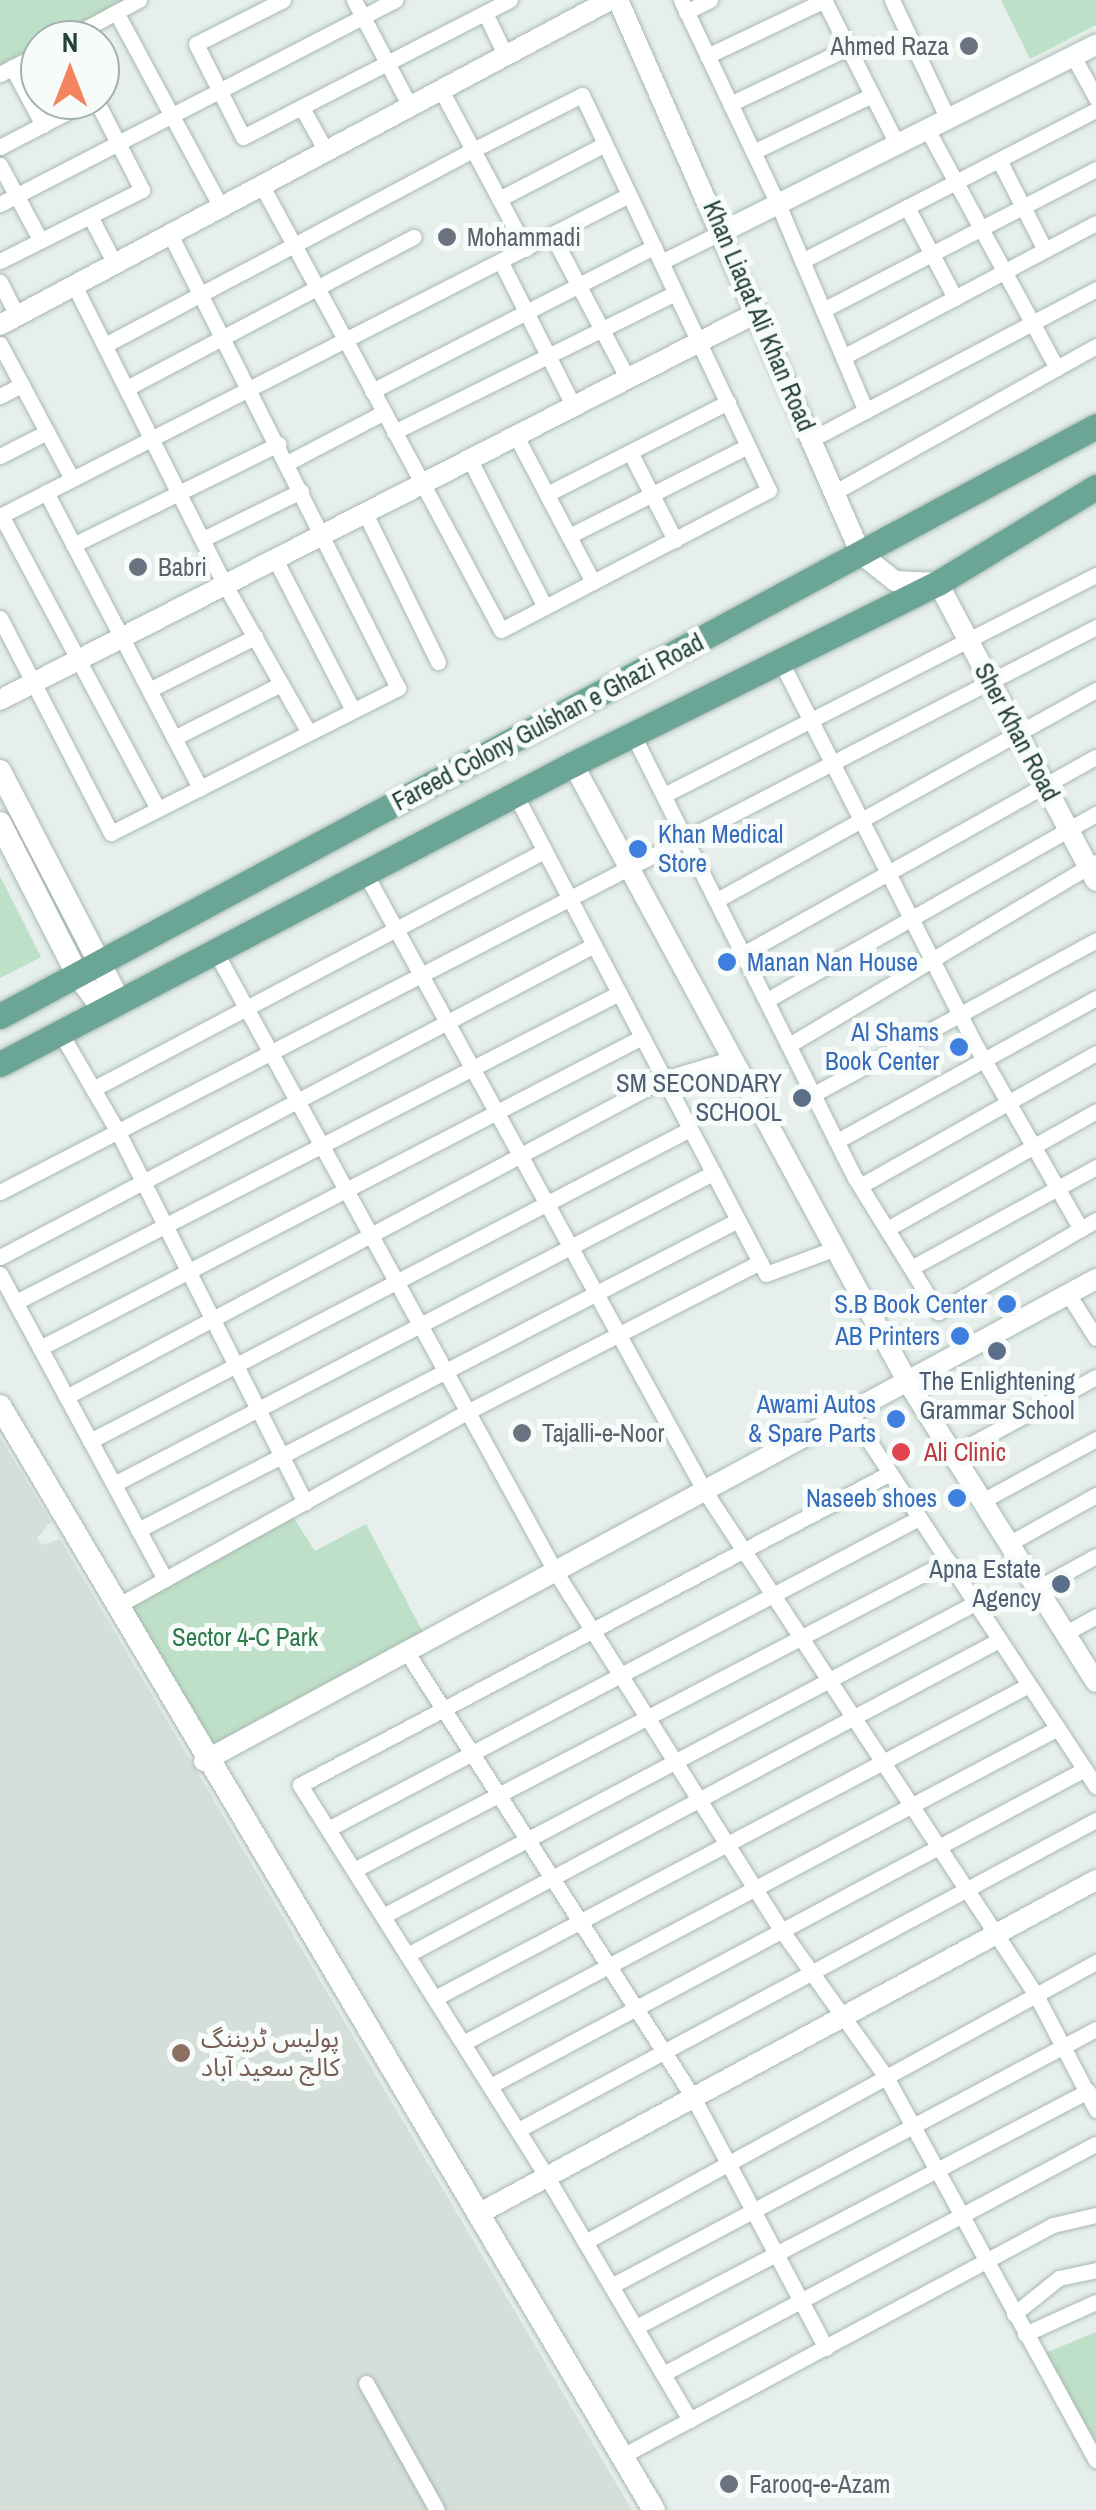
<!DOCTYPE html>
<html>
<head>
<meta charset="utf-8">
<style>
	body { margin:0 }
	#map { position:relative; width:1096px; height:2510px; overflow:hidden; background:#e6efeb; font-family:"Archivo Narrow","Noto Sans Arabic",sans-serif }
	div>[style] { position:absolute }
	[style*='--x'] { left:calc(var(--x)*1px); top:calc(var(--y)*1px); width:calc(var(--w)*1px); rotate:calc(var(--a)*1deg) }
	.built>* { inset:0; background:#d4dfda }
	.green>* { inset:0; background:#bfe0c8 }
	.roads { filter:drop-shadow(0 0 2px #a8b8b2) drop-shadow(0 0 2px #a8b8b2) }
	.minor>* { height:15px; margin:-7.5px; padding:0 7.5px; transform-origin:7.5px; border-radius:7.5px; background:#fff }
	.tertiary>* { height:20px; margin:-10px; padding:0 10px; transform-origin:10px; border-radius:10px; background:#fff }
	.secondary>* { height:22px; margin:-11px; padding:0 11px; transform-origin:11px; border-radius:11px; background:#fff }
	.primary>* { height:25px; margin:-12.5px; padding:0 12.5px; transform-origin:12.5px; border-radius:12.5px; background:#6aa596 }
	.dots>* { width:28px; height:28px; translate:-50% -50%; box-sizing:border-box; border:5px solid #f7fbf9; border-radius:50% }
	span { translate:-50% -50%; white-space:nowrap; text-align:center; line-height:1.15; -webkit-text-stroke:10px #f7fbf9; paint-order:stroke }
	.worship-label { font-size:25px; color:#5b616d }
	.right { translate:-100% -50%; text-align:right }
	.left { translate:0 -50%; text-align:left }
	.street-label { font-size:25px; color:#24423a }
	.shop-label { font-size:25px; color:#366cbe }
	.service-label { font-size:25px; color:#4e5e75 }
	.health-label { font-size:25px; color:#be3a42 }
	.park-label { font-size:25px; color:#2d7a4b }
	.education-label { font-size:25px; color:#785e54 }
	.north { position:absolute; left:20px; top:20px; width:100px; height:100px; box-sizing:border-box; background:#f7fbf9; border:2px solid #a3b1ad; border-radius:50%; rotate:0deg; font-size:28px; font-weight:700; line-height:40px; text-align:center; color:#24423a }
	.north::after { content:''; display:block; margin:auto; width:35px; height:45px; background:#f4845f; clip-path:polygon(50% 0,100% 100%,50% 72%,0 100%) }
</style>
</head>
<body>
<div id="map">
	<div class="built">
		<div style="clip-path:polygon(0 1437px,51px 1522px,37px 1538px,42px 1545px,60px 1539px,632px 2510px,0 2510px)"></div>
	</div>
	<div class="green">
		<div style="clip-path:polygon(0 0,133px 0,57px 40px,40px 40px,40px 49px,0 70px)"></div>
		<div style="clip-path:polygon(1001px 0,1096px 0,1096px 25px,1030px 59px)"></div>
		<div style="clip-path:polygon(0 876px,41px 957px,0 978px)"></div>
		<div style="clip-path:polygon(289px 1511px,315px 1551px,366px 1524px,427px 1640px,204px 1761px,115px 1607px)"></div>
		<div style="clip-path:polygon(1096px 2332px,1096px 2460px,1038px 2356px)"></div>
	</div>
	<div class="roads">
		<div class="minor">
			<div style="--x:283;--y:0;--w:97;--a:153.2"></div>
			<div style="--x:196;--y:44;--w:104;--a:63.2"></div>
			<div style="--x:243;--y:137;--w:300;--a:-27.2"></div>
			<div style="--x:354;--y:0;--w:120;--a:62.2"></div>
			<div style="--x:681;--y:0;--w:226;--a:64.6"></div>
			<div style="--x:778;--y:204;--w:225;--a:67"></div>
			<div style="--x:824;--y:0;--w:161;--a:63.1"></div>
			<div style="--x:892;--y:0;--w:132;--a:64.8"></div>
			<div style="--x:116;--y:12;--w:221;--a:61.7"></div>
			<div style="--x:686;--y:12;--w:27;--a:-27"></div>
			<div style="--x:485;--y:13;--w:48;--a:64"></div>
			<div style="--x:64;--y:40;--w:85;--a:-28.1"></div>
			<div style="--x:707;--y:56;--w:131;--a:-25.4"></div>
			<div style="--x:1073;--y:56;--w:48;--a:61.3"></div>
			<div style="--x:12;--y:67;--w:66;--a:61.9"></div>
			<div style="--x:0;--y:74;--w:45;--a:-27.7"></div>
			<div style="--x:441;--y:90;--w:180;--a:61.9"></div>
			<div style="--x:730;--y:104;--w:131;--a:-25.4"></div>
			<div style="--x:302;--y:108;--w:49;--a:60.8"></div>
			<div style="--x:927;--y:129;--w:272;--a:61.5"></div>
			<div style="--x:0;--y:147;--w:102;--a:-27.6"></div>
			<div style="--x:753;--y:152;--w:132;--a:-25.6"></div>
			<div style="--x:999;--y:160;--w:101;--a:62.9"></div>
			<div style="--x:0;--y:165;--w:86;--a:61.7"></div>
			<div style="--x:499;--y:199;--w:119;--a:-27.4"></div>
			<div style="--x:0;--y:204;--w:445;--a:-27.3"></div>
			<div style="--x:907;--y:207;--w:103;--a:62.2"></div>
			<div style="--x:90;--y:216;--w:54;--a:62.5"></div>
			<div style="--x:552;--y:235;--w:163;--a:62.2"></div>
			<div style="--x:0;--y:261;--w:159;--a:-26.6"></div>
			<div style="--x:142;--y:190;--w:101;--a:-117.1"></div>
			<div style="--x:802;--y:261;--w:331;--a:-27.2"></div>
			<div style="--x:501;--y:262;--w:162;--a:63.3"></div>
			<div style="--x:661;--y:262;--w:70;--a:-26.2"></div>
			<div style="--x:0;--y:282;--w:38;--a:63"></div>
			<div style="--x:74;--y:285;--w:336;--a:63.3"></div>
			<div style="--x:225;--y:585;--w:170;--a:60.4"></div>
			<div style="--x:823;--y:310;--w:307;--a:-27.3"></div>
			<div style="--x:0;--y:344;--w:153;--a:61.9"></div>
			<div style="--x:105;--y:345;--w:214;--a:-27.9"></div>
			<div style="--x:294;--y:245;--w:203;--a:-28"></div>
			<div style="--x:473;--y:150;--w:122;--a:-26.8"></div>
			<div style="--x:582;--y:95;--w:437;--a:64.7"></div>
			<div style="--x:769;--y:490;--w:302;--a:152.4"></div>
			<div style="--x:501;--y:630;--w:326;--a:-118.2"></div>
			<div style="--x:347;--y:343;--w:111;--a:-118.4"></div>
			<div style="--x:294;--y:245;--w:67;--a:-118.5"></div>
			<div style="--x:843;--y:357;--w:286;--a:-27.9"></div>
			<div style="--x:127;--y:388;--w:324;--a:-27.8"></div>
			<div style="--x:372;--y:391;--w:317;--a:-27.1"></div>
			<div style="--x:0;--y:396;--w:25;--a:-27"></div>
			<div style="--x:394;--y:432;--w:313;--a:-26.3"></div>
			<div style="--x:516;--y:436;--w:165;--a:62.2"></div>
			<div style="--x:812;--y:439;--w:321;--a:-27.8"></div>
			<div style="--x:630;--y:452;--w:99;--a:62.9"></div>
			<div style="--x:0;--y:456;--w:53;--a:-27.1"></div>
			<div style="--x:470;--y:460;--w:165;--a:63"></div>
			<div style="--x:287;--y:463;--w:110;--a:-27.7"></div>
			<div style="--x:46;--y:492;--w:334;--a:62.5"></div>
			<div style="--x:835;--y:492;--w:299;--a:-29.2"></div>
			<div style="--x:547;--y:494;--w:203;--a:-26.9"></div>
			<div style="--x:365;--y:513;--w:166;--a:63.9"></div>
			<div style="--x:1;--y:515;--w:333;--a:61.9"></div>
			<div style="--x:0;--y:516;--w:706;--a:-27.04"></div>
			<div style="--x:569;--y:536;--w:200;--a:-26.7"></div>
			<div style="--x:203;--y:539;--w:109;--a:-26.1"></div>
			<div style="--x:73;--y:545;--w:229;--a:-26.2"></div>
			<div style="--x:275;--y:559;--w:170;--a:62.7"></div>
			<div style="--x:0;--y:618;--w:242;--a:62.7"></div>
			<div style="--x:111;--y:833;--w:322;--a:-26.8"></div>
			<div style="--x:398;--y:688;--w:508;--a:-116.67"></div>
			<div style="--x:781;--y:662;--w:431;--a:63.1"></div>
			<div style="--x:976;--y:1046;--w:211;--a:60.2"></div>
			<div style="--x:149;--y:690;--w:119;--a:-26.6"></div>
			<div style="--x:633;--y:735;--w:496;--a:63.4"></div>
			<div style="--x:855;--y:1178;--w:158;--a:58.2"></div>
			<div style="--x:938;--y:1312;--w:183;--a:-30.2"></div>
			<div style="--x:174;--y:738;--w:120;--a:-26.8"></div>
			<div style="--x:515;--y:794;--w:528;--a:62.37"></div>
			<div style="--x:664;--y:795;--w:485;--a:-27"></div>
			<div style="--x:365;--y:873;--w:704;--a:61.21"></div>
			<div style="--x:704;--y:1490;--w:604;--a:56.68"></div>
			<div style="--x:1036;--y:1995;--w:130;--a:62.4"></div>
			<div style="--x:717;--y:900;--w:433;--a:-29"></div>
			<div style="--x:215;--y:951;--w:707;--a:61.26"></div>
			<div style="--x:555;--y:1571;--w:426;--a:57.8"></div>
			<div style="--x:782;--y:1931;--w:179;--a:54.5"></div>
			<div style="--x:886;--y:2077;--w:437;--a:61.3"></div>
			<div style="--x:743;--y:954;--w:404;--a:-29.2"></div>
			<div style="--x:767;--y:1000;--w:378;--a:-29.5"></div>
			<div style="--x:60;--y:1032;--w:116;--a:59.9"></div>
			<div style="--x:118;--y:1132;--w:415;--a:63.2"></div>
			<div style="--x:789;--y:1045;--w:357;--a:-30.8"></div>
			<div style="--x:93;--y:1089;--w:510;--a:-27.82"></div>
			<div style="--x:814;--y:1094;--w:321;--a:-28.6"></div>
			<div style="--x:837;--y:1141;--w:296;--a:-28.9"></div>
			<div style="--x:860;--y:1186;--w:271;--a:-29.4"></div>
			<div style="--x:0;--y:1192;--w:1233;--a:-27.27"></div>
			<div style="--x:887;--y:1229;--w:240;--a:-29.4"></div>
			<div style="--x:0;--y:1257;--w:671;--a:-27.71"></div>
			<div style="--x:911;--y:1268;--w:211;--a:-28.6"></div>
			<div style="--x:0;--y:1274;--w:347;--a:61.6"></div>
			<div style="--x:1068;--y:1294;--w:52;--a:57.5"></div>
			<div style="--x:16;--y:1302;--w:678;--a:-27.13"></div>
			<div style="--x:40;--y:1348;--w:678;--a:-27.32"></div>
			<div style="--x:66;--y:1397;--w:677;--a:-28"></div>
			<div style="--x:664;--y:1079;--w:72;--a:-16.9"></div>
			<div style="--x:850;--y:1412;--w:448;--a:56.7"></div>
			<div style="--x:90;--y:1441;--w:676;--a:-27.47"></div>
			<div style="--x:953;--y:1454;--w:162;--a:-28.3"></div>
			<div style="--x:114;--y:1484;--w:675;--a:-27.44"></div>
			<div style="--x:982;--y:1501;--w:130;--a:-28.5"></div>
			<div style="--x:138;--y:1530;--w:675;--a:-27.32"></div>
			<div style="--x:1008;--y:1544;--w:101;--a:-29.1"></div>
			<div style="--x:1036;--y:1589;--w:68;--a:-28.8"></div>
			<div style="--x:115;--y:1607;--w:402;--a:-29"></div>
			<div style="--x:467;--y:1412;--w:329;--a:-27.1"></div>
			<div style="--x:760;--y:1262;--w:13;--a:63"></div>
			<div style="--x:766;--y:1274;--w:75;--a:-20.4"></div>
			<div style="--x:1064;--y:1634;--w:37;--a:-29"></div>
			<div style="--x:406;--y:1651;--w:530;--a:57.24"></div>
			<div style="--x:693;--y:2097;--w:284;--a:62.1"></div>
			<div style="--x:328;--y:1829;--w:668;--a:-27.75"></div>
			<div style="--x:354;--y:1870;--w:670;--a:-27.48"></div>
			<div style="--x:383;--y:1916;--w:670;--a:-27.87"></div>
			<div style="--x:407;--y:1955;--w:671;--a:-28.02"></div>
			<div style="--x:435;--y:1998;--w:671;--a:-27.79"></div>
			<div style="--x:463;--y:2043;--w:673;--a:-27.9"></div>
			<div style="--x:490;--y:2086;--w:674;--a:-28.05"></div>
			<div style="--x:518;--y:2130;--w:656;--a:-28.21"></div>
			<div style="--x:585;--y:2242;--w:583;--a:-28.72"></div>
			<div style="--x:611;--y:2286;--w:549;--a:-27.92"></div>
			<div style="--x:1014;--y:2314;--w:58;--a:-38.7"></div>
			<div style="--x:1059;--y:2278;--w:38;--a:-12"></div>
			<div style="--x:636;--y:2327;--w:510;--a:-27.57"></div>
			<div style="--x:1025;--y:2334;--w:78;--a:-24.3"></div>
			<div style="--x:663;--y:2374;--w:490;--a:-28"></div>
			<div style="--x:366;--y:2383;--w:145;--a:60.8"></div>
			<div style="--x:690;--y:2420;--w:286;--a:-120.5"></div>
			<div style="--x:545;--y:2174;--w:460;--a:-122.2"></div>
			<div style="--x:300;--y:1785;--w:667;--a:-27.87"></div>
			<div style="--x:622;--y:2456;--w:489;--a:-28.2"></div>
			<div style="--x:1053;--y:2225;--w:44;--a:-13.1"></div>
		</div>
		<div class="tertiary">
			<div style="--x:618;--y:0;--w:605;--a:66.32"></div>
			<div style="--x:861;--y:554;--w:43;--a:38.5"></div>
			<div style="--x:895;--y:581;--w:43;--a:2.7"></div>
			<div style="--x:938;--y:583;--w:337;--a:62.1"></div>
			<div style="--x:724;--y:231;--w:416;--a:-26.6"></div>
			<div style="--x:0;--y:325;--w:691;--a:-28.05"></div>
			<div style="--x:0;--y:700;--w:852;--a:-27.11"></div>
			<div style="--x:573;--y:764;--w:702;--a:61.57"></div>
			<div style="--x:907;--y:1381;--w:355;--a:57.9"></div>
			<div style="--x:204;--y:1761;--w:1014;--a:-28.38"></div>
			<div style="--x:480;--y:2213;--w:700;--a:-28.39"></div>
		</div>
		<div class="secondary">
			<div style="--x:0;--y:771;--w:259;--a:62.6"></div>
			<div style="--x:0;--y:823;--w:169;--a:63"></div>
			<div style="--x:77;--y:974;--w:44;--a:53.4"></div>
			<div style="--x:0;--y:1406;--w:1283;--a:59.36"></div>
		</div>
		<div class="primary">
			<div style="--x:0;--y:1016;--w:1245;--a:-28.29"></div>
			<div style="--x:0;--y:1064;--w:647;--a:-27.63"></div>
			<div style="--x:573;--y:764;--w:407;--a:-26.4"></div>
			<div style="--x:938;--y:583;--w:185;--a:-31.3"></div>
		</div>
	</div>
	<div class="dots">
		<div style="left:969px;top:46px;background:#6b7280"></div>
		<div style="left:447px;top:237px;background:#6b7280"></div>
		<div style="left:138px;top:567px;background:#6b7280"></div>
		<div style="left:638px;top:849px;background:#3f7fe0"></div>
		<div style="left:727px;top:962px;background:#3f7fe0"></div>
		<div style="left:959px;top:1047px;background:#3f7fe0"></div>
		<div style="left:802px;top:1098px;background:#5c6f8a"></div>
		<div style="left:1007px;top:1304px;background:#3f7fe0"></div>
		<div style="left:960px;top:1336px;background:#3f7fe0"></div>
		<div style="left:997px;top:1351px;background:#5c6f8a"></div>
		<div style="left:896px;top:1419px;background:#3f7fe0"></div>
		<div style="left:522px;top:1433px;background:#6b7280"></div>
		<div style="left:901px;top:1452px;background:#e0444e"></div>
		<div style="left:957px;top:1498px;background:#3f7fe0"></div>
		<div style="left:1061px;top:1584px;background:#5c6f8a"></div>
		<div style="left:181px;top:2053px;background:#8d6e63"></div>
		<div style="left:729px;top:2484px;background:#6b7280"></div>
	</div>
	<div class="worship-label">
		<span class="right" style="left:949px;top:46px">Ahmed Raza</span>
		<span class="left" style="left:467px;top:237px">Mohammadi</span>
		<span class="left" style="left:158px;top:567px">Babri</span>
		<span class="left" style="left:542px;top:1433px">Tajalli-e-Noor</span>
		<span class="left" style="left:749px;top:2484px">Farooq-e-Azam</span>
	</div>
	<div class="street-label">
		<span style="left:759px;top:316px;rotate:67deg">Khan Liaqat Ali Khan Road</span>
		<span style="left:548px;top:722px;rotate:-28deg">Fareed Colony Gulshan e Ghazi Road</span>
		<span style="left:1017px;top:732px;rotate:62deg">Sher Khan Road</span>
	</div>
	<div class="shop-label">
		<span class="left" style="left:658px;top:849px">Khan Medical<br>Store</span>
		<span class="left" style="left:747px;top:962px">Manan Nan House</span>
		<span class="right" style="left:939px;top:1047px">Al Shams<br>Book Center</span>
		<span class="right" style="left:987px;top:1304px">S.B Book Center</span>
		<span class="right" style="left:940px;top:1336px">AB Printers</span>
		<span class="right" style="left:876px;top:1419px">Awami Autos<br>&amp; Spare Parts</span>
		<span class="right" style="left:937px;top:1498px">Naseeb shoes</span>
	</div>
	<div class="service-label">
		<span class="right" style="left:782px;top:1098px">SM SECONDARY<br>SCHOOL</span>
		<span style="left:997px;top:1396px">The Enlightening<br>Grammar School</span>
		<span class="right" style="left:1041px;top:1584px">Apna Estate<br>Agency</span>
	</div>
	<div class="health-label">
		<span class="left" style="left:924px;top:1452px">Ali Clinic</span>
	</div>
	<div class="park-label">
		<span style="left:245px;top:1637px">Sector 4-C Park</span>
	</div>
	<div class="education-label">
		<span class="left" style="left:201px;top:2053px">پولیس ٹریننگ<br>کالج سعید آباد</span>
	</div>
	<div class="north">N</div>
</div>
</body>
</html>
